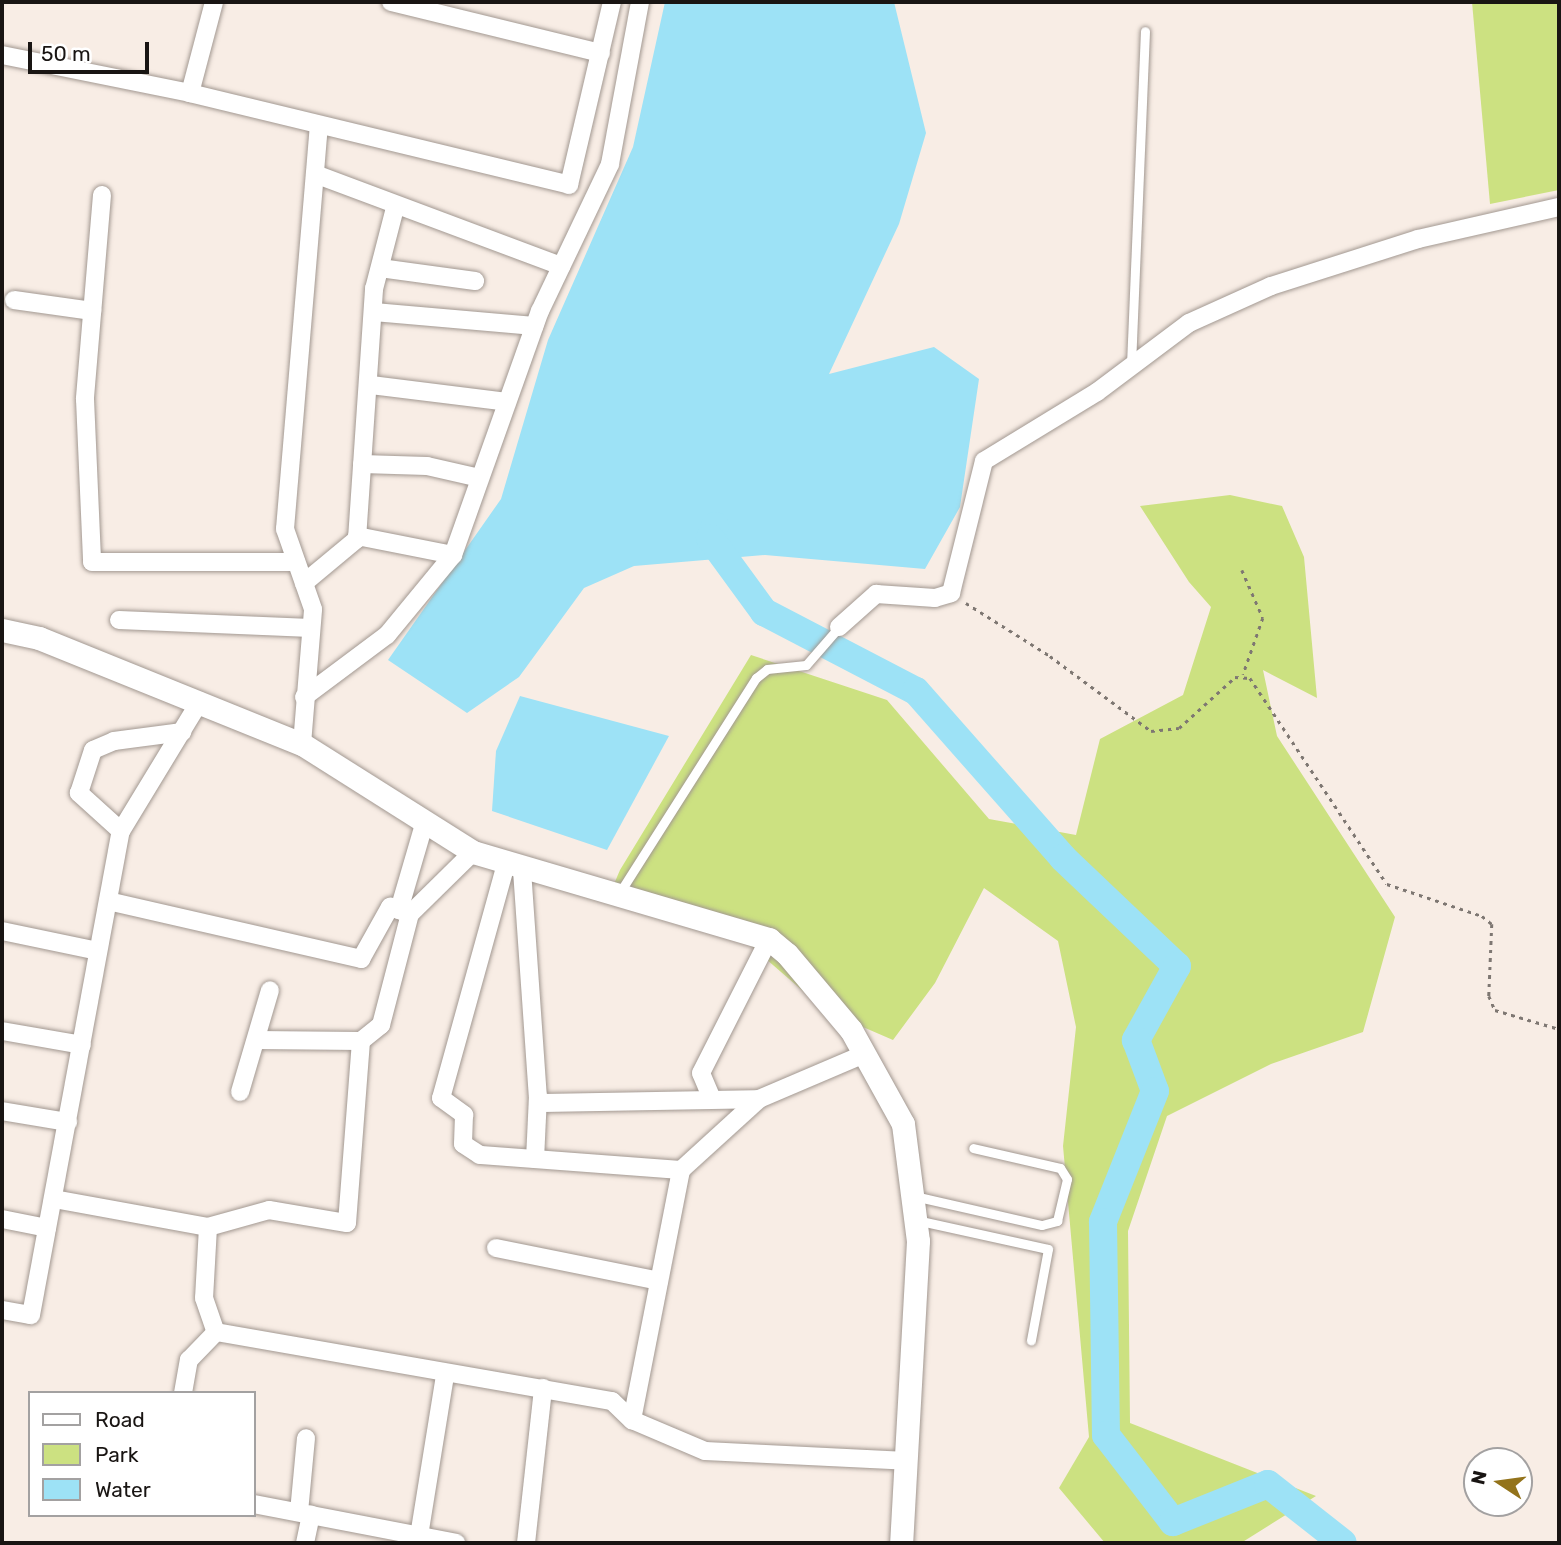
<!DOCTYPE html>
<html>
<head>
<meta charset="utf-8">
<style>
	body { margin:0 }
	#map { position:relative; width:1561px; height:1545px; overflow:hidden; background:#f8ede5; font-family:Rubik,sans-serif }
	div>[style] { position:absolute }
	[style*='--x'] { left:calc(var(--x)*1px); top:calc(var(--y)*1px); width:calc(var(--w)*1px); rotate:calc(var(--a)*1deg) }
	.green>* { inset:0; background:#cce181 }
	.water>* { inset:0; background:#9de2f6 }
	.river>* { height:28px; margin:-14px; padding:0 14px; transform-origin:14px; border-radius:14px; background:#9de2f6 }
	.path>* { height:2.5px; margin-top:-1.25px; transform-origin:0; background:repeating-linear-gradient(90deg,#7e7772 0 3.5px,transparent 0 8.5px) }
	.roads { filter:drop-shadow(0 0 2px #a29891) drop-shadow(0 0 2px #a29891) }
	.service>* { height:9px; margin:-4.5px; padding:0 4.5px; transform-origin:4.5px; border-radius:4.5px; background:#fff }
	.minor>* { height:18px; margin:-9px; padding:0 9px; transform-origin:9px; border-radius:9px; background:#fff }
	.tertiary>* { height:23px; margin:-11.5px; padding:0 11.5px; transform-origin:11.5px; border-radius:11.5px; background:#fff }
	span { translate:-50% -50%; white-space:nowrap; text-align:center; line-height:1.15; -webkit-text-stroke:7px #fff; paint-order:stroke }
	.frame { position:absolute; inset:0; border:4px solid #191513; pointer-events:none }
	.legend { position:absolute; left:28px; top:1391px; width:228px; height:126px; box-sizing:border-box; background:#fff; border:2px solid #a3a1a1; margin:0; padding:9px 12px; list-style:none; font-size:21px; color:#191513 }
	.legend li { display:flex; align-items:center; gap:14px; height:35px }
	.legend b { width:35px; border:2px solid #a3a1a1 }
	.north { position:absolute; left:1463px; top:1447px; width:70px; height:70px; box-sizing:border-box; background:#fff; border:2px solid #a3a1a1; border-radius:50%; rotate:283deg; font-size:19px; font-weight:700; line-height:28px; text-align:center; color:#191513 }
	.north::after { content:''; display:block; margin:auto; width:24px; height:32px; background:#93731b; clip-path:polygon(50% 0,100% 100%,50% 72%,0 100%) }
	.scale { position:absolute; left:28px; top:42px; width:121px; height:32px; box-sizing:border-box; border:4px solid #191513; border-top:0; padding-left:9px; font-size:21px; line-height:24px; white-space:nowrap; color:#191513; -webkit-text-stroke:5px #fff; paint-order:stroke }
</style>
</head>
<body>
<div id="map">
	<div class="green">
		<div style="clip-path:polygon(1472px 2px,1559px 2px,1559px 190px,1490px 204px)"></div>
		<div style="clip-path:polygon(1230px 495px,1282px 506px,1304px 557px,1317px 698px,1263px 670px,1277px 736px,1395px 917px,1363px 1032px,1271px 1064px,1167px 1116px,1128px 1231px,1130px 1423px,1316px 1496px,1241px 1543px,1105px 1543px,1059px 1488px,1089px 1437px,1063px 1146px,1076px 1027px,1058px 941px,984px 888px,935px 983px,893px 1040px,826px 1011px,750px 945px,608px 898px,620px 870px,751px 655px,887px 700px,989px 819px,1076px 835px,1100px 739px,1183px 695px,1211px 607px,1189px 582px,1140px 506px)"></div>
	</div>
	<div class="water">
		<div style="clip-path:polygon(665px 2px,894px 2px,926px 133px,899px 224px,829px 374px,934px 347px,979px 379px,960px 507px,925px 569px,765px 555px,634px 566px,584px 588px,519px 677px,467px 713px,388px 660px,501px 499px,548px 340px,633px 147px)"></div>
		<div style="clip-path:polygon(520px 696px,669px 736px,607px 850px,492px 811px,496px 751px)"></div>
	</div>
	<div class="river">
		<div style="--x:715;--y:526;--w:13;--a:113"></div>
		<div style="--x:710;--y:538;--w:92;--a:53.9"></div>
		<div style="--x:764;--y:612;--w:171;--a:27.5"></div>
		<div style="--x:916;--y:691;--w:222;--a:48.6"></div>
		<div style="--x:1063;--y:858;--w:157;--a:43.5"></div>
		<div style="--x:1177;--y:966;--w:85;--a:119"></div>
		<div style="--x:1136;--y:1040;--w:54;--a:69.6"></div>
		<div style="--x:1155;--y:1091;--w:141;--a:111.7"></div>
		<div style="--x:1103;--y:1222;--w:213;--a:89.2"></div>
		<div style="--x:1106;--y:1435;--w:110;--a:52.4"></div>
		<div style="--x:1173;--y:1522;--w:102;--a:-21.8"></div>
		<div style="--x:1268;--y:1484;--w:95;--a:38.2"></div>
	</div>
	<div class="path">
		<div style="--x:1242;--y:570;--w:52;--a:66.4"></div>
		<div style="--x:1263;--y:618;--w:60;--a:109.3"></div>
		<div style="--x:966;--y:603;--w:99;--a:32.2"></div>
		<div style="--x:1050;--y:656;--w:126;--a:36.6"></div>
		<div style="--x:1151;--y:731;--w:28;--a:-6"></div>
		<div style="--x:1179;--y:728;--w:76;--a:-42.3"></div>
		<div style="--x:1235;--y:677;--w:15;--a:4"></div>
		<div style="--x:1250;--y:678;--w:247;--a:56.4"></div>
		<div style="--x:1387;--y:884;--w:100;--a:18.6"></div>
		<div style="--x:1482;--y:916;--w:13;--a:39"></div>
		<div style="--x:1492;--y:924;--w:72;--a:92.4"></div>
		<div style="--x:1489;--y:996;--w:15;--a:67"></div>
		<div style="--x:1495;--y:1010;--w:67;--a:16.5"></div>
	</div>
	<div class="roads">
		<div class="service">
			<div style="--x:1131;--y:365;--w:334;--a:-87.6"></div>
			<div style="--x:620;--y:892;--w:254;--a:-57.6"></div>
			<div style="--x:756;--y:678;--w:14;--a:-39"></div>
			<div style="--x:767;--y:669;--w:39;--a:-6"></div>
			<div style="--x:806;--y:665;--w:50;--a:-49"></div>
			<div style="--x:914;--y:1196;--w:131;--a:12.8"></div>
			<div style="--x:1042;--y:1225;--w:16;--a:-15"></div>
			<div style="--x:1057;--y:1221;--w:43;--a:-76.6"></div>
			<div style="--x:1067;--y:1179;--w:13;--a:-122"></div>
			<div style="--x:1060;--y:1168;--w:89;--a:-167.1"></div>
			<div style="--x:916;--y:1220;--w:135;--a:12.4"></div>
			<div style="--x:1048;--y:1249;--w:93;--a:100.6"></div>
		</div>
		<div class="minor">
			<div style="--x:391;--y:2;--w:216;--a:13.7"></div>
			<div style="--x:2;--y:55;--w:192;--a:11.4"></div>
			<div style="--x:190;--y:93;--w:390;--a:13.6"></div>
			<div style="--x:569;--y:185;--w:188;--a:-76.8"></div>
			<div style="--x:190;--y:93;--w:94;--a:-75.2"></div>
			<div style="--x:315;--y:174;--w:263;--a:20.5"></div>
			<div style="--x:102;--y:195;--w:205;--a:94.8"></div>
			<div style="--x:85;--y:399;--w:163;--a:87.5"></div>
			<div style="--x:92;--y:562;--w:204;--a:0"></div>
			<div style="--x:380;--y:268;--w:96;--a:7.8"></div>
			<div style="--x:14;--y:300;--w:79;--a:8"></div>
			<div style="--x:374;--y:312;--w:161;--a:5"></div>
			<div style="--x:371;--y:385;--w:137;--a:7.1"></div>
			<div style="--x:362;--y:464;--w:65;--a:1.8"></div>
			<div style="--x:427;--y:466;--w:54;--a:12.8"></div>
			<div style="--x:357;--y:536;--w:98;--a:11.2"></div>
			<div style="--x:304;--y:583;--w:69;--a:-39.7"></div>
			<div style="--x:357;--y:539;--w:251;--a:-86.1"></div>
			<div style="--x:374;--y:289;--w:84;--a:-75.5"></div>
			<div style="--x:119;--y:620;--w:192;--a:2.4"></div>
			<div style="--x:839;--y:627;--w:50;--a:-41.7"></div>
			<div style="--x:876;--y:594;--w:59;--a:3.9"></div>
			<div style="--x:935;--y:598;--w:17;--a:-17"></div>
			<div style="--x:951;--y:593;--w:136;--a:-76"></div>
			<div style="--x:984;--y:461;--w:132;--a:-31.4"></div>
			<div style="--x:1097;--y:392;--w:115;--a:-36.9"></div>
			<div style="--x:1189;--y:323;--w:90;--a:-24.3"></div>
			<div style="--x:1271;--y:286;--w:154;--a:-17.7"></div>
			<div style="--x:1418;--y:239;--w:145;--a:-12.8"></div>
			<div style="--x:304;--y:697;--w:104;--a:-36.8"></div>
			<div style="--x:387;--y:635;--w:104;--a:-50.5"></div>
			<div style="--x:453;--y:555;--w:259;--a:-70.4"></div>
			<div style="--x:540;--y:311;--w:163;--a:-64.5"></div>
			<div style="--x:610;--y:164;--w:165;--a:-79.5"></div>
			<div style="--x:302;--y:744;--w:135;--a:-85.3"></div>
			<div style="--x:313;--y:609;--w:85;--a:-109.3"></div>
			<div style="--x:285;--y:529;--w:405;--a:-85.2"></div>
			<div style="--x:121;--y:831;--w:57;--a:-137.9"></div>
			<div style="--x:79;--y:793;--w:45;--a:-72"></div>
			<div style="--x:93;--y:750;--w:23;--a:-23"></div>
			<div style="--x:114;--y:741;--w:69;--a:-7.5"></div>
			<div style="--x:506;--y:864;--w:243;--a:105.5"></div>
			<div style="--x:441;--y:1098;--w:29;--a:36"></div>
			<div style="--x:464;--y:1115;--w:29;--a:92"></div>
			<div style="--x:463;--y:1144;--w:20;--a:33"></div>
			<div style="--x:480;--y:1155;--w:202;--a:4.3"></div>
			<div style="--x:522;--y:870;--w:227;--a:86"></div>
			<div style="--x:538;--y:1096;--w:63;--a:92.7"></div>
			<div style="--x:108;--y:901;--w:260;--a:12.9"></div>
			<div style="--x:361;--y:959;--w:60;--a:-60.9"></div>
			<div style="--x:390;--y:907;--w:21;--a:19"></div>
			<div style="--x:399;--y:910;--w:93;--a:-73.7"></div>
			<div style="--x:2;--y:931;--w:98;--a:11.8"></div>
			<div style="--x:2;--y:1031;--w:81;--a:9.9"></div>
			<div style="--x:256;--y:1040;--w:105;--a:0.5"></div>
			<div style="--x:240;--y:1092;--w:106;--a:-73.6"></div>
			<div style="--x:712;--y:1099;--w:28;--a:-113"></div>
			<div style="--x:701;--y:1073;--w:150;--a:-63.1"></div>
			<div style="--x:538;--y:1103;--w:221;--a:-1"></div>
			<div style="--x:2;--y:1111;--w:67;--a:9.5"></div>
			<div style="--x:54;--y:1199;--w:157;--a:10.3"></div>
			<div style="--x:208;--y:1227;--w:63;--a:-15.6"></div>
			<div style="--x:269;--y:1210;--w:79;--a:9.5"></div>
			<div style="--x:347;--y:1223;--w:183;--a:-85.6"></div>
			<div style="--x:361;--y:1041;--w:26;--a:-39"></div>
			<div style="--x:381;--y:1025;--w:115;--a:-75.4"></div>
			<div style="--x:410;--y:914;--w:88;--a:-44.5"></div>
			<div style="--x:2;--y:1219;--w:46;--a:11.3"></div>
			<div style="--x:208;--y:1227;--w:71;--a:93.2"></div>
			<div style="--x:204;--y:1298;--w:36;--a:71"></div>
			<div style="--x:496;--y:1248;--w:166;--a:11.4"></div>
			<div style="--x:2;--y:1310;--w:29;--a:10"></div>
			<div style="--x:31;--y:1315;--w:492;--a:-79.5"></div>
			<div style="--x:121;--y:831;--w:152;--a:-58.7"></div>
			<div style="--x:216;--y:1332;--w:402;--a:9.9"></div>
			<div style="--x:612;--y:1401;--w:28;--a:44"></div>
			<div style="--x:632;--y:1420;--w:79;--a:23"></div>
			<div style="--x:705;--y:1451;--w:202;--a:2.8"></div>
			<div style="--x:183;--y:1393;--w:34;--a:-80"></div>
			<div style="--x:189;--y:1360;--w:39;--a:-46"></div>
			<div style="--x:632;--y:1420;--w:255;--a:-78.9"></div>
			<div style="--x:681;--y:1170;--w:105;--a:-42.3"></div>
			<div style="--x:759;--y:1099;--w:112;--a:-23.1"></div>
			<div style="--x:254;--y:1504;--w:206;--a:10.9"></div>
			<div style="--x:299;--y:1512;--w:74;--a:-84.6"></div>
			<div style="--x:419;--y:1536;--w:163;--a:-80.8"></div>
			<div style="--x:305;--y:1543;--w:29;--a:-78"></div>
			<div style="--x:526;--y:1543;--w:156;--a:-83.7"></div>
		</div>
		<div class="tertiary">
			<div style="--x:2;--y:630;--w:38;--a:12"></div>
			<div style="--x:39;--y:638;--w:284;--a:22"></div>
			<div style="--x:302;--y:744;--w:202;--a:32.3"></div>
			<div style="--x:473;--y:852;--w:309;--a:16.4"></div>
			<div style="--x:769;--y:939;--w:23;--a:40"></div>
			<div style="--x:787;--y:954;--w:99;--a:49.9"></div>
			<div style="--x:851;--y:1030;--w:107;--a:61"></div>
			<div style="--x:903;--y:1124;--w:118;--a:82.7"></div>
			<div style="--x:918;--y:1241;--w:302;--a:93.2"></div>
		</div>
	</div>
	<div class="frame"></div>
	<ul class="legend">
	<li><b style="height:9px;background:#fff"></b>Road</li>
	<li><b style="height:19px;background:#cce181"></b>Park</li>
	<li><b style="height:19px;background:#9de2f6"></b>Water</li>
	</ul>
	<div class="north">N</div>
	<div class="scale">50 m</div>
</div>
</body>
</html>
